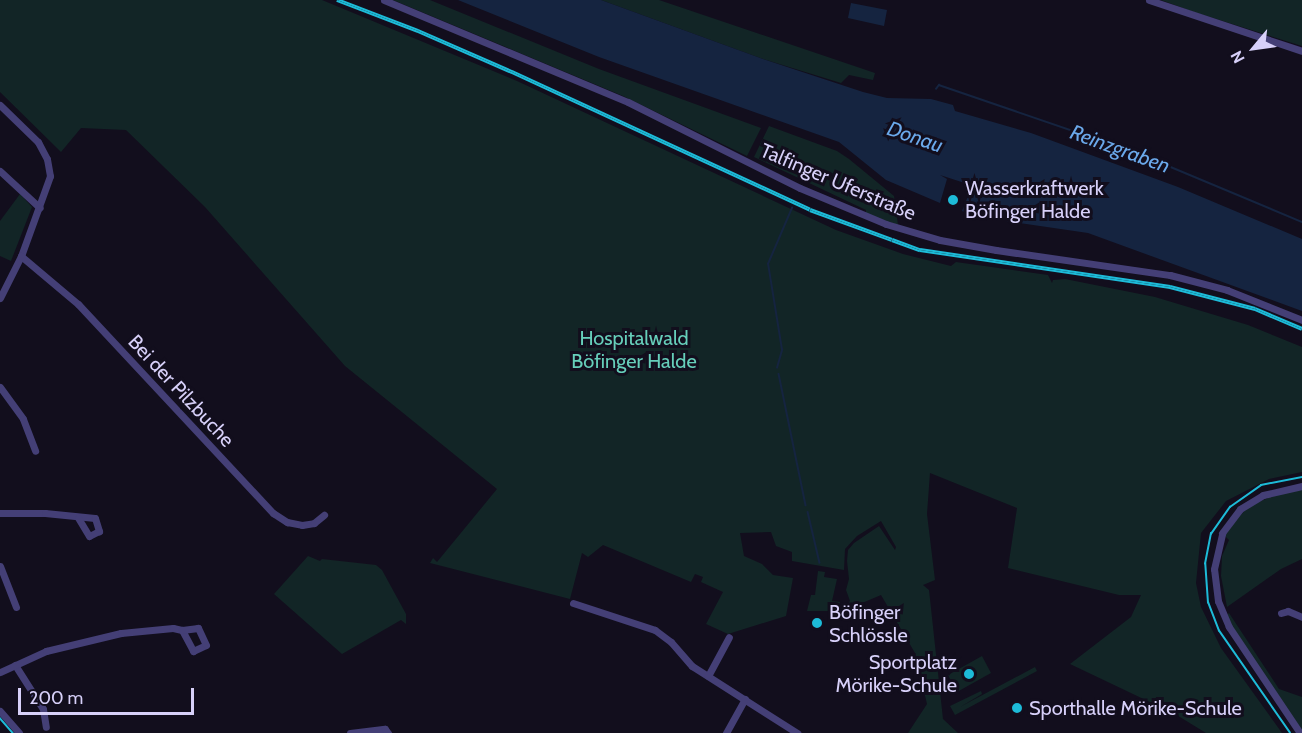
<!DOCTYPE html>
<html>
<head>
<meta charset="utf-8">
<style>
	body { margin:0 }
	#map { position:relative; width:1302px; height:733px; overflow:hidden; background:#120e1d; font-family:Cabin,sans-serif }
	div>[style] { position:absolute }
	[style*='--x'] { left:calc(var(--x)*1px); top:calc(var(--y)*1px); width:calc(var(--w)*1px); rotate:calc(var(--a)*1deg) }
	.green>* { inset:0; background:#122526 }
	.water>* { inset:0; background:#152440 }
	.stream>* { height:1.5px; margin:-0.75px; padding:0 0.75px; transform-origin:0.75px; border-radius:0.75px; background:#152440 }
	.minor>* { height:7px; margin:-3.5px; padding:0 3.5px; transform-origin:3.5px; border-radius:3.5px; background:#443f76 }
	.tram>* { height:1.5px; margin:-0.75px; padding:0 0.75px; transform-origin:0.75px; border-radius:0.75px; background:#1dbbd8 }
	.rail>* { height:4px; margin-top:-2px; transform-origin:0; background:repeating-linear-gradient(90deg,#120e1d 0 4.5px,#1dbbd8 0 9px); box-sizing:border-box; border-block:2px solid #1dbbd8 }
	.dots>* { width:16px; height:16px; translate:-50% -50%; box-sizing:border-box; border:3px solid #120e1d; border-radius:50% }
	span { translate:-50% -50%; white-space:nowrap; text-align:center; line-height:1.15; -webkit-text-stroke:6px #120e1d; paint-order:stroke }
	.street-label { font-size:20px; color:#d7d0f9 }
	.poi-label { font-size:20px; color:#d7d0f9 }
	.left { translate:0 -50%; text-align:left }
	.right { translate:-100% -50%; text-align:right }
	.park-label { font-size:20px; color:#66ceba }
	.water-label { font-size:21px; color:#6ba9eb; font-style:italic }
	.north { position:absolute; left:1224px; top:18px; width:60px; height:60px; -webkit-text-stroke:4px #120e1d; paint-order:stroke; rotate:241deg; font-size:16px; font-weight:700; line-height:24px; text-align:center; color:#d7d0f9 }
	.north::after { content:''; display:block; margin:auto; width:21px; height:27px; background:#d7d0f9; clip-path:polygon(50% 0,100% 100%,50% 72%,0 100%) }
	.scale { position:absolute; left:18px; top:688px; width:176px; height:27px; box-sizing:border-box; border:3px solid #d7d0f9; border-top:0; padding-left:8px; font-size:18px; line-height:21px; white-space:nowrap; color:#d7d0f9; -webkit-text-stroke:4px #120e1d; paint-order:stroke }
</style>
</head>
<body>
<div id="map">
	<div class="green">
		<div style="clip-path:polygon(0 0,322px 0,517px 81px,836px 230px,903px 254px,951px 266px,956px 262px,1048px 275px,1052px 283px,1053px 280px,1065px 279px,1155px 297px,1248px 325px,1302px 347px,1302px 472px,1269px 479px,1226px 501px,1201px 533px,1196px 583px,1201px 607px,1221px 648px,1282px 733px,1206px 733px,1175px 714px,1070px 664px,1131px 617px,1141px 595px,1119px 595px,1008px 568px,1017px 508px,930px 473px,927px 514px,935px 580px,923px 585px,929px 590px,943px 719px,958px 733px,908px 733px,927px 704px,915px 653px,881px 595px,841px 612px,850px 601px,846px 590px,849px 579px,847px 561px,848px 550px,854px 543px,879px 526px,895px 550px,896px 547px,881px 521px,857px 536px,845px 549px,844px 570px,792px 561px,792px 552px,776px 546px,771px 532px,740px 533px,744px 556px,762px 564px,773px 575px,793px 578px,786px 616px,728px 634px,706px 624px,723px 592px,701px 582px,703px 577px,695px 574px,691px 582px,603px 545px,588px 557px,582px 553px,570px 599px,430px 563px,433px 558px,437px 562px,497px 489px,345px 366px,205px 207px,126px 130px,81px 128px,61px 152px,0 92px)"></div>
		<div style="clip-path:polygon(393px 0,430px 0,599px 69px,761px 128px,747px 156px,623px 96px)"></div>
		<div style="clip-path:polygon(601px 0,659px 0,875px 73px,873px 80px,849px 75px,841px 83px,763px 59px)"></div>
		<div style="clip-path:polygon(1161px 0,1302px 0,1302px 46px,1194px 12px)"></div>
		<div style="clip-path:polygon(769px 126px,837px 151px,849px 159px,894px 196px,898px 225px,866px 214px,866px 210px,754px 157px)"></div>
		<div style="clip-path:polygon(20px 194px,32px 207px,11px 261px,0 256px,0 221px)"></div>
		<div style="clip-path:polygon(1302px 490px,1302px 559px,1281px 569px,1227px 607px,1221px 576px,1222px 556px,1229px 540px,1225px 536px,1229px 529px,1245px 510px,1256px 503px,1281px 493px)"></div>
		<div style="clip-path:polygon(308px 556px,320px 561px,322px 559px,376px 565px,382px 570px,406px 614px,406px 624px,401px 620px,342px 654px,274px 594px)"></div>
		<div style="clip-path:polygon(818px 571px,825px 572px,824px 577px,837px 579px,832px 601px,840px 602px,838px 611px,807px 611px,811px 595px,815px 595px)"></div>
		<div style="clip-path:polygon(1229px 613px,1279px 689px,1302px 697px,1302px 731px,1237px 635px,1227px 615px)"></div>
		<div style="clip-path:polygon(982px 656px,991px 673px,957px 692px,948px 675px)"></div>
		<div style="clip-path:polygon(1035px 667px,1037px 671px,955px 715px,950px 706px,981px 691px,982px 694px,960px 707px)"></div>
	</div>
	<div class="water">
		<div style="clip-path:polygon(458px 0,601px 0,763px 59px,863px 92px,887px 98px,931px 99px,953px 105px,955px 111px,1031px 133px,1178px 187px,1302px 239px,1302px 311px,1088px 233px,979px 217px,962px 211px,971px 189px,977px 191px,980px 188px,940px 175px,947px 179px,940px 203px,886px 180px,839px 142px,599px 57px)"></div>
		<div style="clip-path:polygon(851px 3px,887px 10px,884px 26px,848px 18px)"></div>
	</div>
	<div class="stream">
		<div style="--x:936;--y:89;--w:5;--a:-53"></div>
		<div style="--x:939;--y:85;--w:207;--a:18.9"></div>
		<div style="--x:1135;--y:152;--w:181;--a:22.7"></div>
		<div style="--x:777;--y:368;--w:19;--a:-74"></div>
		<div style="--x:782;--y:350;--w:87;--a:-99.2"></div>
		<div style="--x:768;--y:264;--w:61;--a:-66.8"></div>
		<div style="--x:779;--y:374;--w:134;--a:78.4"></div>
		<div style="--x:808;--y:512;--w:52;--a:76.8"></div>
	</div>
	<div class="minor">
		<div style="--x:384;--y:0;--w:264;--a:22.7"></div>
		<div style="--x:628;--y:102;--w:192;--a:26.6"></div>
		<div style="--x:800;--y:188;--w:93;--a:22.7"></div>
		<div style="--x:886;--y:224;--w:56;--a:16.5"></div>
		<div style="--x:940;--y:240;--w:57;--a:10.1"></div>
		<div style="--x:996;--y:250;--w:176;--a:8.2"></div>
		<div style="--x:1170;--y:275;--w:59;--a:14.7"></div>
		<div style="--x:1227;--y:290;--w:81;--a:21.8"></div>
		<div style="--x:1149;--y:0;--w:161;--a:18.4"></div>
		<div style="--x:0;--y:105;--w:53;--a:44.2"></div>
		<div style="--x:38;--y:142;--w:19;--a:62"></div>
		<div style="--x:47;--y:159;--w:17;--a:80"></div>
		<div style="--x:50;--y:176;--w:85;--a:109.9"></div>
		<div style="--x:21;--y:256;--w:47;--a:116.6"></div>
		<div style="--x:0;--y:171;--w:54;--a:42.8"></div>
		<div style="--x:21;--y:256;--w:75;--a:40.1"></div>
		<div style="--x:78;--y:304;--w:286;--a:47"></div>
		<div style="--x:273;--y:513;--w:17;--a:33"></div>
		<div style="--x:287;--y:522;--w:15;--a:11"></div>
		<div style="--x:302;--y:525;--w:12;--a:-9"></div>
		<div style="--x:314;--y:523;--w:13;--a:-39"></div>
		<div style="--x:0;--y:387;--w:39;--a:54"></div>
		<div style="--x:23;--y:419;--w:34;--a:69"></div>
		<div style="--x:0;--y:513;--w:45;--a:0"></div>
		<div style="--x:45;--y:513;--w:50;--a:5.7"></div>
		<div style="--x:95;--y:518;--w:14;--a:73"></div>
		<div style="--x:99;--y:531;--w:11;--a:153"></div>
		<div style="--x:89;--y:536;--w:21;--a:-121"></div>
		<div style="--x:0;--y:566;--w:44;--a:68.7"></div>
		<div style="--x:573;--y:603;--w:86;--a:18.2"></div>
		<div style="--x:655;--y:630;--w:20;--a:37"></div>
		<div style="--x:671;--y:642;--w:32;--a:49"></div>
		<div style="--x:692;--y:666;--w:125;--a:32.5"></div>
		<div style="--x:1281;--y:613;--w:7;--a:-16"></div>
		<div style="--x:1288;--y:611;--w:15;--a:23"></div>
		<div style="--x:15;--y:665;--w:52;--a:57.5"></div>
		<div style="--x:43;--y:709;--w:18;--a:81"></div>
		<div style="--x:0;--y:672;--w:51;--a:-24.5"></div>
		<div style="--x:46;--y:651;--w:77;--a:-13.5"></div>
		<div style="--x:121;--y:633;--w:52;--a:-5.5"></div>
		<div style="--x:173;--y:628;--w:9;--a:13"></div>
		<div style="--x:182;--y:630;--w:24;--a:62"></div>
		<div style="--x:193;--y:651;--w:14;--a:-25"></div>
		<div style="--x:206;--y:645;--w:19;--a:-115"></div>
		<div style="--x:198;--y:628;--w:16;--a:173"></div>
		<div style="--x:708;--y:676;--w:44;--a:-61.7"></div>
		<div style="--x:0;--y:711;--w:29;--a:49"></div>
		<div style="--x:350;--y:733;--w:35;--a:-7"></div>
		<div style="--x:385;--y:729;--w:5;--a:53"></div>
		<div style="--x:726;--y:733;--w:39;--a:-61"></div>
		<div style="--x:1300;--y:733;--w:128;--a:-123.8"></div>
		<div style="--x:1229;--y:627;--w:28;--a:-113"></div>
		<div style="--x:1218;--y:601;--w:32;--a:-97"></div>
		<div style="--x:1214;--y:569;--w:37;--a:-77"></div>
		<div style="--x:1222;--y:533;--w:30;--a:-53"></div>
		<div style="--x:1240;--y:509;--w:27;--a:-31"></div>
		<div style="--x:1263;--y:495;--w:40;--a:-13"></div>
	</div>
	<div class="tram">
		<div style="--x:0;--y:718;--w:20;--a:49"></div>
		<div style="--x:1290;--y:733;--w:124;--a:-124.8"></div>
		<div style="--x:1219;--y:631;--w:30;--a:-111"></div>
		<div style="--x:1208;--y:603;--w:39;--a:-94"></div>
		<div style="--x:1205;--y:564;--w:31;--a:-79"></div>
		<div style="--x:1211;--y:534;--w:33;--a:-55"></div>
		<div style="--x:1230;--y:507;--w:38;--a:-35"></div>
		<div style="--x:1261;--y:485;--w:42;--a:-11"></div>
	</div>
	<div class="rail">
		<div style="--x:337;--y:0;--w:87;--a:20.9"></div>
		<div style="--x:418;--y:31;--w:103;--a:23.6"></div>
		<div style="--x:512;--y:72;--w:328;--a:24.8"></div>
		<div style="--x:810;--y:210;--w:87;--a:20.1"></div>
		<div style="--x:892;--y:240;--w:30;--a:20"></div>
		<div style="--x:920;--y:250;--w:253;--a:8.4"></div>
		<div style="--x:1170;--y:287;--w:88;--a:14.5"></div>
		<div style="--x:1255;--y:309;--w:51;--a:23.1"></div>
	</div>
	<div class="dots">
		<div style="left:953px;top:200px;background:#1dbbd8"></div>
		<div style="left:817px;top:623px;background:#1dbbd8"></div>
		<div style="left:969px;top:674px;background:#1dbbd8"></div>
		<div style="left:1017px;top:708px;background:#1dbbd8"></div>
	</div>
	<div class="street-label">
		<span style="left:838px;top:182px;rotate:23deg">Talfinger Uferstraße</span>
		<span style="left:181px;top:391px;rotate:47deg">Bei der Pilzbuche</span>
	</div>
	<div class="poi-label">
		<span class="left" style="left:965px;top:200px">Wasserkraftwerk<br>Böfinger Halde</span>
		<span class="left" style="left:829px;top:624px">Böfinger<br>Schlössle</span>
		<span class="right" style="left:957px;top:674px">Sportplatz<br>Mörike-Schule</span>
		<span class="left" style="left:1029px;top:708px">Sporthalle Mörike-Schule</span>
	</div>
	<div class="park-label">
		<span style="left:634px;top:350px">Hospitalwald<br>Böfinger Halde</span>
	</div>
	<div class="water-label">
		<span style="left:915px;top:137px;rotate:19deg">Donau</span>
		<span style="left:1120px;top:149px;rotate:20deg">Reinzgraben</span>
	</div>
	<div class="north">N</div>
	<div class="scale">200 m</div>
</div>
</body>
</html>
